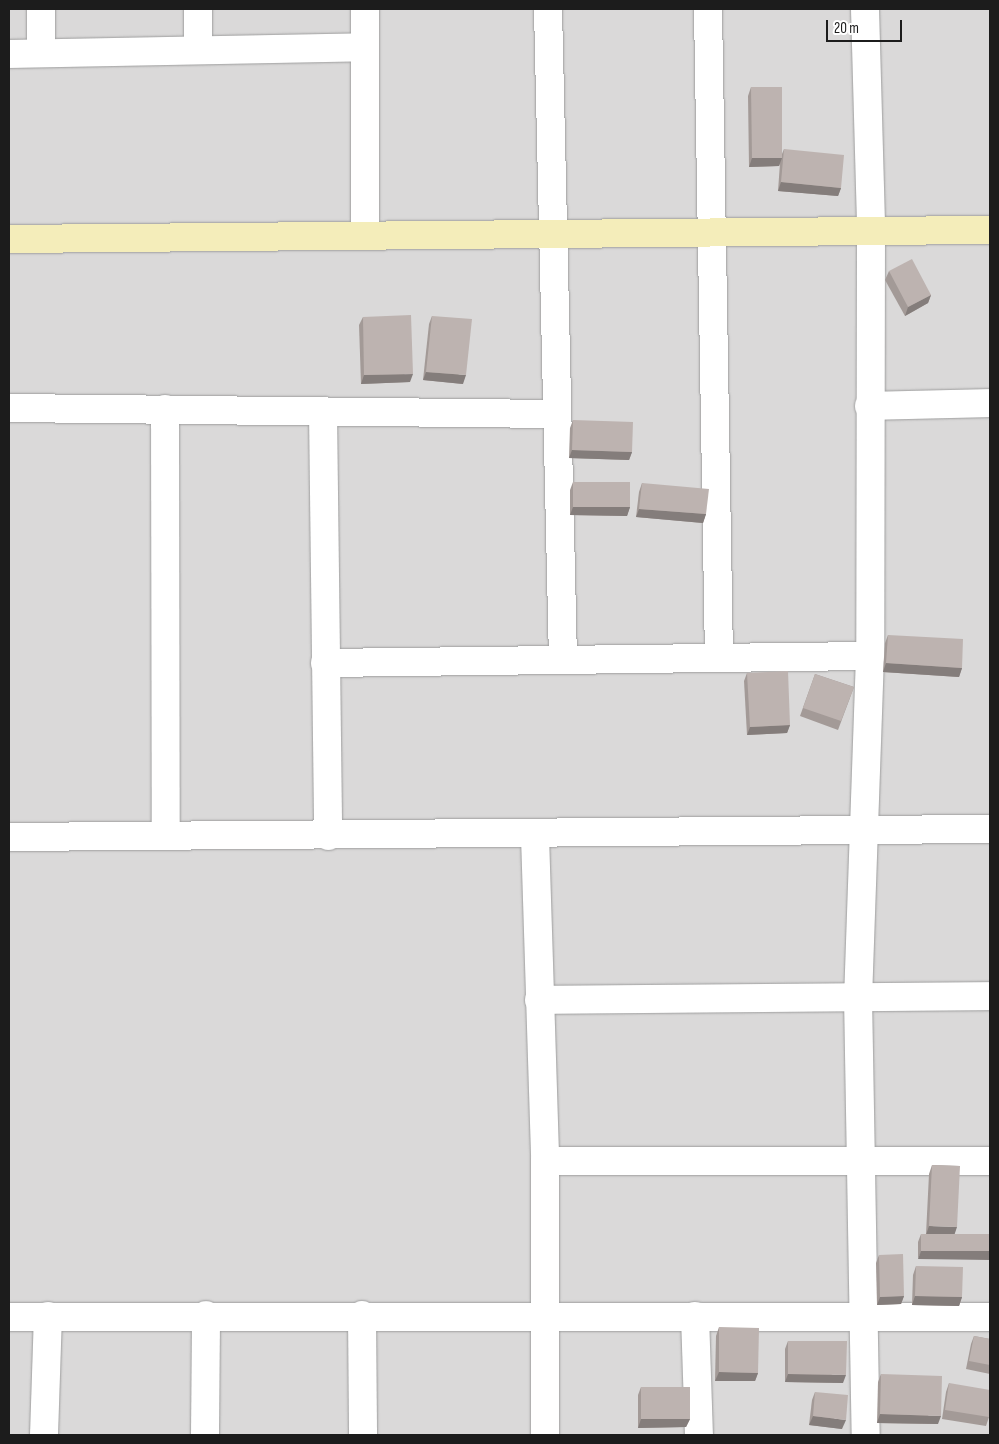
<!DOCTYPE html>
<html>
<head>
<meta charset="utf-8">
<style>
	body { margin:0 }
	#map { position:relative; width:999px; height:1444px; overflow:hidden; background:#ede8e3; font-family:"Sofia Sans Condensed",sans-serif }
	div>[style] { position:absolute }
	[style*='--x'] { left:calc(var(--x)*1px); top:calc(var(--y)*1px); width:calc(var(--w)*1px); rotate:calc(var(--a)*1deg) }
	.residential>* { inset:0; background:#dad9d9 }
	.roads { filter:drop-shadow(0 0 1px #9d9d9d) drop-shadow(0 0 1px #9d9d9d) }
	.street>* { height:28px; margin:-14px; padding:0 14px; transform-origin:14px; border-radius:14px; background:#fff }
	.secondary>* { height:28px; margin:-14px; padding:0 14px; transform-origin:14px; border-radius:14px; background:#f4edba }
	.wall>* { inset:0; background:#a39a97 }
	.shaded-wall>* { inset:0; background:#847d7b }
	.building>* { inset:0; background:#bdb3b0 }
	span { translate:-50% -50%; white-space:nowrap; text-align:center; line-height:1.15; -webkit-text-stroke:5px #fff; paint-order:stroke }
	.frame { position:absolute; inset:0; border:10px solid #1c1c1c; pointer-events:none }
	.scale { position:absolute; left:826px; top:20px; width:76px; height:22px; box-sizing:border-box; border:2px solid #1c1c1c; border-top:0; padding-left:6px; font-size:15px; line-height:18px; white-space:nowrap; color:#1c1c1c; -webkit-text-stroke:4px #fff; paint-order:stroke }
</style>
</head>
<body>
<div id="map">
	<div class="residential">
		<div style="clip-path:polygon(9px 9px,990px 9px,990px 1435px,9px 1435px)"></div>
	</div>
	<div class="roads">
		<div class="street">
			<div style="--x:41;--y:9;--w:44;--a:90"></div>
			<div style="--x:365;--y:9;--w:225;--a:90"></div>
			<div style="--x:548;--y:9;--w:651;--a:88.68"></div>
			<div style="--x:708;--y:9;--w:649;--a:89.03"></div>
			<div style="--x:865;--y:9;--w:221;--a:88.4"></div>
			<div style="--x:871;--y:230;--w:426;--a:90.1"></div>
			<div style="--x:870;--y:656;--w:340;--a:92"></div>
			<div style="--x:858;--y:996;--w:439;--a:89"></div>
			<div style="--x:198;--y:49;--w:40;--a:-90"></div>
			<div style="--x:9;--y:54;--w:356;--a:-1.1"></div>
			<div style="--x:869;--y:406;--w:121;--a:-1.4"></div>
			<div style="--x:9;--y:408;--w:548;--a:0.63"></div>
			<div style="--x:165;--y:409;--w:427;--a:89.9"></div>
			<div style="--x:323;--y:411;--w:425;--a:89.3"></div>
			<div style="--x:325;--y:663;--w:545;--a:-0.74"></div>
			<div style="--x:535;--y:836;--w:325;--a:88.2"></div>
			<div style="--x:545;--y:1161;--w:274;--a:90"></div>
			<div style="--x:9;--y:837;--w:981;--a:-0.47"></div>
			<div style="--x:539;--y:1000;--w:451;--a:-0.5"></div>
			<div style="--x:545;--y:1161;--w:445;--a:0"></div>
			<div style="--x:362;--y:1315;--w:120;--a:89.5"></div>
			<div style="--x:695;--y:1316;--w:119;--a:88.1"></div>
			<div style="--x:9;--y:1317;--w:981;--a:0"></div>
			<div style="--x:44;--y:1435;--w:119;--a:-88.1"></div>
			<div style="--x:205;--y:1435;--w:120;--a:-89.5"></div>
		</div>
		<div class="secondary">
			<div style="--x:9;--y:239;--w:981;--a:-0.53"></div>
		</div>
	</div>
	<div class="wall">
		<div style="clip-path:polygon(751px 87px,782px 154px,784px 149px,841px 188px,838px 196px,778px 191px,780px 163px,779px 166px,749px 167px,748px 96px)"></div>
		<div style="clip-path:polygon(889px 271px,931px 295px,928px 303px,905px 316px,885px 280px)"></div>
		<div style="clip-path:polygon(432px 316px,463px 384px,423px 380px,429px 324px)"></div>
		<div style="clip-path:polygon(363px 317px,410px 382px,361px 384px,359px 325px)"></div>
		<div style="clip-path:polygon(573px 420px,632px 452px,629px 460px,569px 458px,570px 428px)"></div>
		<div style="clip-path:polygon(573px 482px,630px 507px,627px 516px,570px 515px,570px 490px)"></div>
		<div style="clip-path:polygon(642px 483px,706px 514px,703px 523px,636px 517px,639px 492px)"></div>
		<div style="clip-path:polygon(888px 635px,962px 668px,959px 677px,883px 672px,885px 643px)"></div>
		<div style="clip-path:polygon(747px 673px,790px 725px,787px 733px,747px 735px,744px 681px)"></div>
		<div style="clip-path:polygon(815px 674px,854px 687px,838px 730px,800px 716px)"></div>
		<div style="clip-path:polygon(932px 1165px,960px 1166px,918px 1259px,918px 1242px,921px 1234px,926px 1234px,929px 1174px)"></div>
		<div style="clip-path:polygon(879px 1255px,904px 1296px,901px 1304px,877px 1305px,876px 1263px)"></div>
		<div style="clip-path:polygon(916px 1266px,962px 1297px,959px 1306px,912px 1305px,913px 1275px)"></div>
		<div style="clip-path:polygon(719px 1327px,758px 1373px,755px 1381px,715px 1381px,716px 1336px)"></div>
		<div style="clip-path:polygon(974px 1336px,990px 1339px,990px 1374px,966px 1369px,971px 1344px)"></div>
		<div style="clip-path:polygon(788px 1341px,843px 1383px,785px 1382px,785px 1349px)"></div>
		<div style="clip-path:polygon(881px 1374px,938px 1424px,877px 1423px,878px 1382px)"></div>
		<div style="clip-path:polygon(949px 1383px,989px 1417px,986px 1426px,942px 1419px,946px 1392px)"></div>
		<div style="clip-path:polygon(641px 1387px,690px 1419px,686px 1427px,638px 1428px,638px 1395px)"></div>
		<div style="clip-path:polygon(815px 1392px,842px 1429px,809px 1425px,812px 1400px)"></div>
	</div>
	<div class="shaded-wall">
		<div style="clip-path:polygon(752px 158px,782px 158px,779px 166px,749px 167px)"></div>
		<div style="clip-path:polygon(781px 182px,841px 188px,838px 196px,778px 191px)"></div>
		<div style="clip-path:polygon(931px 295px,928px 303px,905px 316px,908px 307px)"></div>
		<div style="clip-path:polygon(426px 372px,466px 375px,463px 384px,423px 380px)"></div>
		<div style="clip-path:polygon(413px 374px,410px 382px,361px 384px,364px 375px)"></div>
		<div style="clip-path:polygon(572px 450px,632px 452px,629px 460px,569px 458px)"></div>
		<div style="clip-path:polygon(573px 507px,630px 507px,627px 516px,570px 515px)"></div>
		<div style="clip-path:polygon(639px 509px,706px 514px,703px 523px,636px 517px)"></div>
		<div style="clip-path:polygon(886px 663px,962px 668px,959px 677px,883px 672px)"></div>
		<div style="clip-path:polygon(790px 725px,787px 733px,747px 735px,750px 727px)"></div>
		<div style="clip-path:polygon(929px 1226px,957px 1227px,954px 1236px,926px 1235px)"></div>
		<div style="clip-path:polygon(921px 1251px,990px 1251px,990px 1260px,918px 1259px)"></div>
		<div style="clip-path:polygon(904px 1296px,901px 1304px,877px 1305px,880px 1297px)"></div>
		<div style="clip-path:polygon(915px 1296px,962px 1297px,959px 1306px,912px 1305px)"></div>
		<div style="clip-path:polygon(719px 1372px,758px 1373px,755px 1381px,715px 1381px)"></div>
		<div style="clip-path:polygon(788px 1374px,846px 1375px,843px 1383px,785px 1382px)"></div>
		<div style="clip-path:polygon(880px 1414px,941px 1416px,938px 1424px,877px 1423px)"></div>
		<div style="clip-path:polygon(813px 1416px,846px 1420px,842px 1429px,809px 1425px)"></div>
		<div style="clip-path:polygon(641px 1419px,690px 1419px,686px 1427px,638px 1428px)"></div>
	</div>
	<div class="building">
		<div style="clip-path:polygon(751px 87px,782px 87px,782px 158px,752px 158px)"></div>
		<div style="clip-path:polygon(784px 149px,844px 155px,841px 188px,781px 182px)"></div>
		<div style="clip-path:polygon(912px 259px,931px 295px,908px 307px,889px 271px)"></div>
		<div style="clip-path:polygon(411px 315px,413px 374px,364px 375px,363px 317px)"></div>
		<div style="clip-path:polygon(432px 316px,472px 319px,466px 375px,426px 372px)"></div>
		<div style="clip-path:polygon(573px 420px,633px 422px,632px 452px,572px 450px)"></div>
		<div style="clip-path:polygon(573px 482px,630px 482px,630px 507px,573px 507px)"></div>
		<div style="clip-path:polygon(642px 483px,709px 489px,706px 514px,639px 509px)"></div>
		<div style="clip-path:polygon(888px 635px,963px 639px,962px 668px,886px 663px)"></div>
		<div style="clip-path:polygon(788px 671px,790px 725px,750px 727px,747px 673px)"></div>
		<div style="clip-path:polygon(815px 674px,854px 687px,841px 721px,803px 708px)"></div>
		<div style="clip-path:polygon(932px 1165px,960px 1166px,957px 1227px,929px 1226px)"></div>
		<div style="clip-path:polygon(921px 1234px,990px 1234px,990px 1251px,921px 1251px)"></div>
		<div style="clip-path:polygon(903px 1254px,904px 1296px,880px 1297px,879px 1255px)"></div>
		<div style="clip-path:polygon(916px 1266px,963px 1267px,962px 1297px,915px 1296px)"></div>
		<div style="clip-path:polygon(719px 1327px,759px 1328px,758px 1373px,719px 1372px)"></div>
		<div style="clip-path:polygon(974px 1336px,990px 1339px,990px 1365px,969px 1361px)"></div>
		<div style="clip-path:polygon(788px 1341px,847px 1341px,846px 1375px,788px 1374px)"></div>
		<div style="clip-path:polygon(881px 1374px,942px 1376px,941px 1416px,880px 1414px)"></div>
		<div style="clip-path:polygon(949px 1383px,990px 1390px,990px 1413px,989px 1417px,945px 1410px)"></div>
		<div style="clip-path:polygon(641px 1387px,690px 1387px,690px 1419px,641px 1419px)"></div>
		<div style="clip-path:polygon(815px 1392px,848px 1395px,846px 1420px,813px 1416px)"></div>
	</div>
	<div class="frame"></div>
	<div class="scale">20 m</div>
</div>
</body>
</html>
